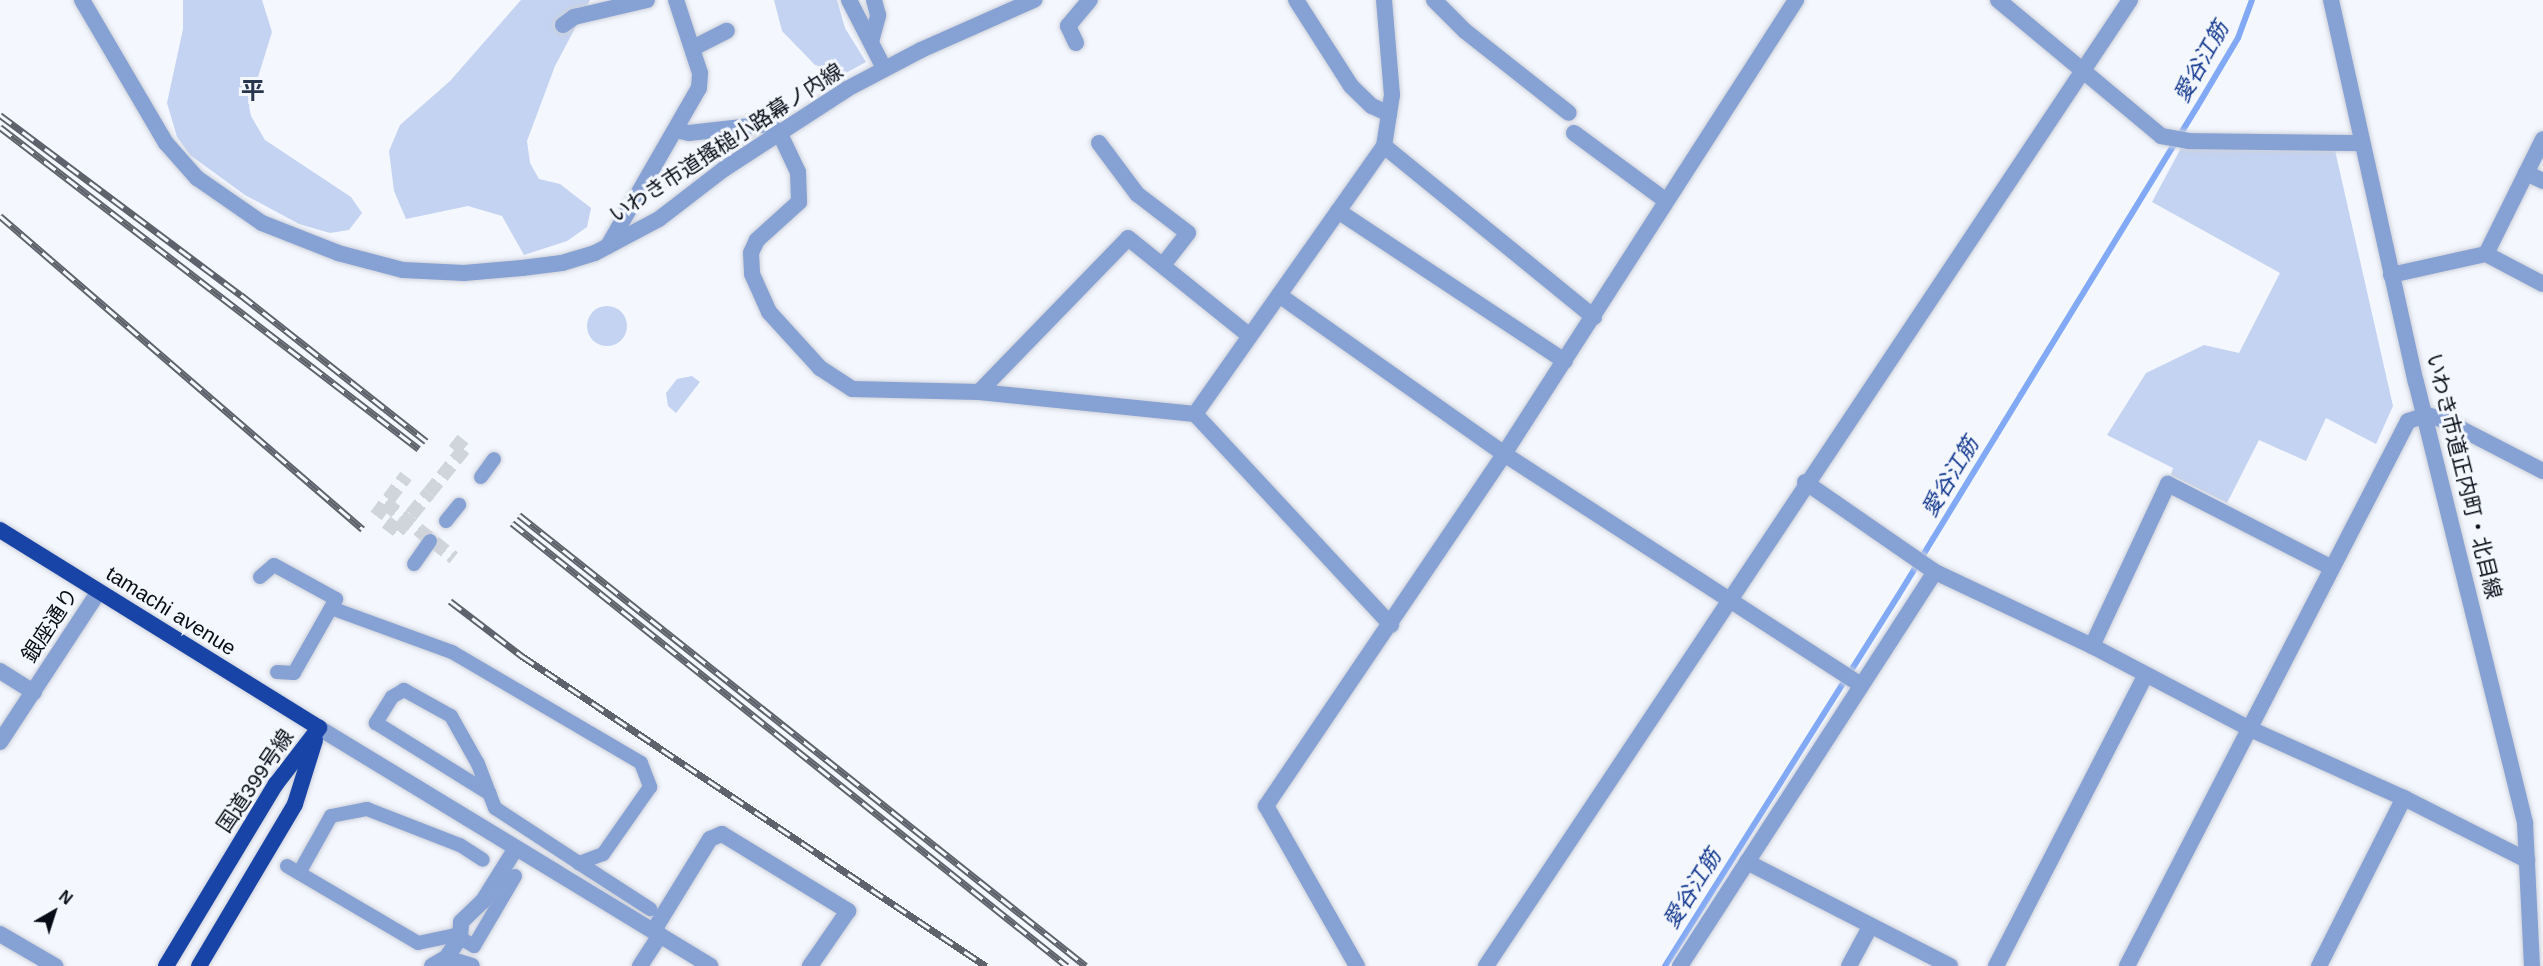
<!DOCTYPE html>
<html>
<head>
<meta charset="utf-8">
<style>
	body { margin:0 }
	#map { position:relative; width:2543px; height:966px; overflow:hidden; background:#f4f7fe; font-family:Helvetica,"Noto Sans JP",sans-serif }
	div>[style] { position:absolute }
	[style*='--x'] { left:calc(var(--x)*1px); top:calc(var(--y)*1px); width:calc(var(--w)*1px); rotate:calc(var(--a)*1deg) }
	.green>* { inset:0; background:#c4d3f1 }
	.round { border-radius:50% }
	.stream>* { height:6px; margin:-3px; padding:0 3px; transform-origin:3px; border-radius:3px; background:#82a9f6 }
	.pedestrian-tunnel>* { height:14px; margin-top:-7px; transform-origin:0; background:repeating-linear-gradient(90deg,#d0d4db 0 14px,transparent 0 21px) }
	.roads { filter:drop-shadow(0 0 2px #ced1d9) drop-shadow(0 0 2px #ced1d9) }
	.pedestrian>* { height:14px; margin:-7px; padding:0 7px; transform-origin:7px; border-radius:7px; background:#86a1d4 }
	.minor>* { height:16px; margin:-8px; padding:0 8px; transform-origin:8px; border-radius:8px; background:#86a1d4 }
	.tertiary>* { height:16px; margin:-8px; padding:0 8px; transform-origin:8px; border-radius:8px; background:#86a1d4 }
	.trunk>* { height:16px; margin:-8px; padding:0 8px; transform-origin:8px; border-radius:8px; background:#1844a8 }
	.rail>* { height:7px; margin-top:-3.5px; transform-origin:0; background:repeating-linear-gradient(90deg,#f4f7fe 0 14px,#5e626c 0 28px); box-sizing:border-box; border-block:2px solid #5e626c }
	span { translate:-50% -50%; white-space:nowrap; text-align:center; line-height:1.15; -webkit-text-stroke:6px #f4f7fe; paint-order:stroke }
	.street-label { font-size:21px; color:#070c17 }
	.water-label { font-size:22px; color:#10368d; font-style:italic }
	.quarter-label { font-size:24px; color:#293650; font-weight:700 }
	.north { position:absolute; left:24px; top:882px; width:60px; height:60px; -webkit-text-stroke:4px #f4f7fe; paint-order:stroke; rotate:39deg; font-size:16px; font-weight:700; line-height:24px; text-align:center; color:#070c17 }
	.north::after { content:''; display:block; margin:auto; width:21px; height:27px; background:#070c17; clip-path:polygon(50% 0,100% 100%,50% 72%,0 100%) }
</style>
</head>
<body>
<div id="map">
	<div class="green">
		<div style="clip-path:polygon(183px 0,262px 0,272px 32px,249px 106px,251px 116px,265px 140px,351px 197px,362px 213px,349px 230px,330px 233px,299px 224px,245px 195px,190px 155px,177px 137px,167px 103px,183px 29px)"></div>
		<div style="clip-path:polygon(521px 0,590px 0,555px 66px,527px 141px,530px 163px,539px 179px,560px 184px,591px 208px,587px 227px,567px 241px,524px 255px,502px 216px,468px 206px,406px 219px,394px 191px,389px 151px,400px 125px,450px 81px)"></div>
		<div style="clip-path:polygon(774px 0,837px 0,845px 28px,866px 62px,844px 74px,815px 65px,782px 31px)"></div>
		<div style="clip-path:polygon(2334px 146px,2393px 406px,2376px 444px,2326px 418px,2306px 461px,2259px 440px,2227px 503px,2171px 475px,2173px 468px,2107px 435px,2146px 373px,2204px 345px,2239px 353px,2280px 273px,2152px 202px,2181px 148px)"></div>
		<div class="round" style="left:587px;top:306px;width:40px;height:40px"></div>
		<div style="clip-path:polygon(692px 376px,700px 382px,676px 413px,668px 406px,666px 393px,677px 379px)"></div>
	</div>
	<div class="stream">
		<div style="--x:1665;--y:966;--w:437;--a:-57.8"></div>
		<div style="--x:1898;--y:596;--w:573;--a:-58.56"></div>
		<div style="--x:2197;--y:107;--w:80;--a:-59.3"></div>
		<div style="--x:2238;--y:38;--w:40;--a:-69.8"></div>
	</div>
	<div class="pedestrian-tunnel">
		<div style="--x:385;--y:503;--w:88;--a:38.6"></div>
		<div style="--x:376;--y:516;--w:50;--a:-53.1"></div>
		<div style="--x:386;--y:522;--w:15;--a:37"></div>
		<div style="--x:398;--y:531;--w:49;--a:-50.8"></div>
		<div style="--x:429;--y:493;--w:56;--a:-51.5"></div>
		<div style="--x:464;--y:449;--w:14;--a:-141"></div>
	</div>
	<div class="roads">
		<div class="pedestrian">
			<div style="--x:481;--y:477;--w:22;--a:-54"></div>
			<div style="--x:446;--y:521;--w:21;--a:-51"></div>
			<div style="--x:414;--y:564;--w:28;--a:-55"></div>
			<div style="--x:260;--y:577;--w:18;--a:-41"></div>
			<div style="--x:274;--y:565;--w:71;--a:28.7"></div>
			<div style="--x:336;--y:599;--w:85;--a:119.6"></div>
			<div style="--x:294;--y:673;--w:17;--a:-177"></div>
			<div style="--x:331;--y:608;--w:129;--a:20"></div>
			<div style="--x:452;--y:652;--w:219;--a:30.4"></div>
			<div style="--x:641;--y:763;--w:26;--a:69"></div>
			<div style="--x:650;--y:787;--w:82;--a:125"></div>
			<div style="--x:603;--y:854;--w:26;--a:159"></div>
			<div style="--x:579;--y:863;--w:100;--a:-146.8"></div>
			<div style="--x:495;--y:808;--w:47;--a:-111.1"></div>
			<div style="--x:478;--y:764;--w:55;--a:-119.4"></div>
			<div style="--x:451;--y:716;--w:54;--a:-151"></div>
			<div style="--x:404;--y:690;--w:14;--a:150"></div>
			<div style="--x:392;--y:697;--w:31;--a:122"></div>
			<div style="--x:376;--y:723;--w:134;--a:31.9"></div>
			<div style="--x:579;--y:863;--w:85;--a:32.9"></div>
			<div style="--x:287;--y:866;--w:152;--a:30.4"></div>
			<div style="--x:418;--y:943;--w:38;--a:-12"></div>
			<div style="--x:455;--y:935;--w:22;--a:30"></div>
			<div style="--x:474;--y:946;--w:81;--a:-59.6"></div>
			<div style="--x:299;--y:873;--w:65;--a:-60.7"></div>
			<div style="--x:331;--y:816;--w:37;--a:-11"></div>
			<div style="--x:367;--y:809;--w:100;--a:21.2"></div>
			<div style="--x:460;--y:845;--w:27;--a:33"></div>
		</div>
		<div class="minor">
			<div style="--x:82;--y:0;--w:166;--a:59.6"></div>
			<div style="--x:166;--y:143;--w:47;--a:48.5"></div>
			<div style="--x:197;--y:178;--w:79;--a:34.7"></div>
			<div style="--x:262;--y:223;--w:82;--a:21.5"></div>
			<div style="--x:338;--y:253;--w:67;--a:14.7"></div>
			<div style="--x:403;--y:270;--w:61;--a:2.8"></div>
			<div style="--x:464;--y:273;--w:58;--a:-4.9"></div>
			<div style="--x:522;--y:268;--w:40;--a:-7.1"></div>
			<div style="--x:562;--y:263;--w:34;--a:-17"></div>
			<div style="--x:595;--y:253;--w:72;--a:-28"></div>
			<div style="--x:659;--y:219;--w:82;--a:-37.6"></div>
			<div style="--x:724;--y:169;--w:147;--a:-33"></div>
			<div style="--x:847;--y:89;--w:84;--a:-27.8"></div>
			<div style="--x:849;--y:0;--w:76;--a:62.8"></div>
			<div style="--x:1296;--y:0;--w:102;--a:57.4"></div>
			<div style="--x:1351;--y:86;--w:29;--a:44"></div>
			<div style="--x:1372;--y:106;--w:19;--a:25"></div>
			<div style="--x:1434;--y:0;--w:44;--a:45"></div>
			<div style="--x:1465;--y:31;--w:132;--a:38.3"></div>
			<div style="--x:1998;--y:0;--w:212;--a:39.8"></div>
			<div style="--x:2161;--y:136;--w:28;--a:10"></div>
			<div style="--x:2189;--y:141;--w:171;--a:0.7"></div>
			<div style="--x:563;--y:25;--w:14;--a:-36"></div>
			<div style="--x:574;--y:17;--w:75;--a:-13.1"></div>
			<div style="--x:871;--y:42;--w:28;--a:-75"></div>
			<div style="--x:878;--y:15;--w:16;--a:-105"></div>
			<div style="--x:1076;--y:43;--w:19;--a:-115"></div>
			<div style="--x:1068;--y:26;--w:34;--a:-50"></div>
			<div style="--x:693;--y:48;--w:38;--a:-27"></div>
			<div style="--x:676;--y:130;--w:13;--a:13"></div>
			<div style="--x:689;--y:133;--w:80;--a:-6.5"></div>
			<div style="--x:768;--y:124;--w:16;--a:40"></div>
			<div style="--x:780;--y:134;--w:42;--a:64.7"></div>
			<div style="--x:798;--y:172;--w:30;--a:88"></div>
			<div style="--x:799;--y:202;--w:57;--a:137.9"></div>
			<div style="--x:757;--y:240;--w:14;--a:115"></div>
			<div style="--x:751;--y:253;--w:21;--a:87"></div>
			<div style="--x:752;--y:274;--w:42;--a:65.9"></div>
			<div style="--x:769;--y:312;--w:76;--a:47.7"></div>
			<div style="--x:820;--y:368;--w:38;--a:33"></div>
			<div style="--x:852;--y:389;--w:127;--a:1.4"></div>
			<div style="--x:979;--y:392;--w:217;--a:5.8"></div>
			<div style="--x:1195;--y:414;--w:288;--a:47.1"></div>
			<div style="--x:1574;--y:133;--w:113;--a:36.4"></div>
			<div style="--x:1099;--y:143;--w:64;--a:53.3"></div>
			<div style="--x:1137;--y:194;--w:64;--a:37.4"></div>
			<div style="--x:1188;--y:233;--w:39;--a:128"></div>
			<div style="--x:1384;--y:146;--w:271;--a:39.2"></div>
			<div style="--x:2526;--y:173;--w:19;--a:25"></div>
			<div style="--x:1338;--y:211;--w:272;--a:33.5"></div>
			<div style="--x:608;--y:246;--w:182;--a:-60.1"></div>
			<div style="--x:699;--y:88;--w:15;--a:-86"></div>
			<div style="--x:700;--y:73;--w:77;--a:-108.2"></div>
			<div style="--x:2486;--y:254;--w:64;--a:27.8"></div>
			<div style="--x:2391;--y:275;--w:97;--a:-12.5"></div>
			<div style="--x:2486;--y:254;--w:128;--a:-63.6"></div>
			<div style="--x:1279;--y:295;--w:276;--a:35.2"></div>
			<div style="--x:1504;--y:454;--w:425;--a:32.9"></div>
			<div style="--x:979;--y:392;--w:214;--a:-45.9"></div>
			<div style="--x:1128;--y:238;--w:156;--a:38.8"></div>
			<div style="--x:1195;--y:414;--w:328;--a:-54.8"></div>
			<div style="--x:1384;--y:146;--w:52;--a:-81.1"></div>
			<div style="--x:1392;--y:95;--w:95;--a:-94.8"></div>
			<div style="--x:1805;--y:482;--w:158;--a:34.7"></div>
			<div style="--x:1935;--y:572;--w:174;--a:25.2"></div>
			<div style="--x:2092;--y:646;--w:176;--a:27.7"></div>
			<div style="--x:2248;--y:728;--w:171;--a:24.2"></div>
			<div style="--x:2404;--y:798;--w:138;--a:26.8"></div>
			<div style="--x:2092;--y:646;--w:179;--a:-64.9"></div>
			<div style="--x:2168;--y:484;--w:182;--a:27.1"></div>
			<div style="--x:0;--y:671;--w:40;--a:32"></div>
			<div style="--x:0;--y:742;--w:178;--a:-56.7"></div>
			<div style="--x:1747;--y:862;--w:228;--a:27.1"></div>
			<div style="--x:654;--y:930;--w:107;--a:-58.4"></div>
			<div style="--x:710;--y:839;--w:13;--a:-23"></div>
			<div style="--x:722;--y:834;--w:148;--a:31.4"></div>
			<div style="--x:848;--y:911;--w:67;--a:124.6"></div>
			<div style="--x:446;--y:958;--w:27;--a:17"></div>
			<div style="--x:432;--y:966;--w:16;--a:-30"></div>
			<div style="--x:446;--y:958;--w:24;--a:-55"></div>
			<div style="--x:460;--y:938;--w:16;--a:-86"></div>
			<div style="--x:461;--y:922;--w:30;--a:-44"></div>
			<div style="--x:483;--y:901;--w:62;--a:-58.1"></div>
			<div style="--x:640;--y:966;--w:37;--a:-57"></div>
			<div style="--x:1357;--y:966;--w:184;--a:-119.6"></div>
			<div style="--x:1266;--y:806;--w:425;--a:-55.9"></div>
			<div style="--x:1504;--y:454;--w:540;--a:-57.25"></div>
			<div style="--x:1486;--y:966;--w:1161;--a:-56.31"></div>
			<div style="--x:1680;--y:966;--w:469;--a:-57.1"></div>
			<div style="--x:1849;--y:966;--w:44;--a:-61.7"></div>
			<div style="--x:1996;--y:966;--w:326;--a:-62.8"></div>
			<div style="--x:2127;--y:966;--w:613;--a:-62.72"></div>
			<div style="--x:2408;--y:421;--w:20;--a:-18"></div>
			<div style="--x:2427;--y:415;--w:18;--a:16"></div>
			<div style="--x:2444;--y:420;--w:111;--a:27.3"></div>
			<div style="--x:2319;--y:966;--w:188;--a:-63.2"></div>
		</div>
		<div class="tertiary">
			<div style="--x:2331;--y:0;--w:391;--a:77.5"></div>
			<div style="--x:2416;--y:382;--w:454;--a:76.1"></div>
			<div style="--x:2525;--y:823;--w:143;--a:87.2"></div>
			<div style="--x:921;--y:50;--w:124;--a:-23.9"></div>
			<div style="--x:319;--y:728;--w:458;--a:31.3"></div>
			<div style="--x:0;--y:934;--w:64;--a:30.2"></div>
		</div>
		<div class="trunk">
			<div style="--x:0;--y:530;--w:375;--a:31.8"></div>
			<div style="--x:166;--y:966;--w:213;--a:-58.9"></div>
			<div style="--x:276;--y:784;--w:71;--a:-52.5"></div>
			<div style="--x:199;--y:966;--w:188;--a:-59.3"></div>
			<div style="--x:295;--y:804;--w:67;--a:-72.6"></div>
		</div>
	</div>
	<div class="rail">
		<div style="--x:0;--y:115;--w:301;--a:36.8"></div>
		<div style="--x:241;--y:295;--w:236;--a:38.3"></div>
		<div style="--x:0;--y:127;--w:528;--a:37.54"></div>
		<div style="--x:0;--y:216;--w:479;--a:40.8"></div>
		<div style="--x:519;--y:515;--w:724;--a:38.5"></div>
		<div style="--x:512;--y:523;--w:710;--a:38.6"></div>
		<div style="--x:450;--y:601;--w:91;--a:37.4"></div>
		<div style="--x:522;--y:656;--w:558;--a:33.75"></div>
	</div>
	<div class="street-label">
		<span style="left:726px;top:143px;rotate:-33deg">いわき市道搔槌小路幕ノ内線</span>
		<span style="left:2464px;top:476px;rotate:76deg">いわき市道正内町・北目線</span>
		<span style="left:171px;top:611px;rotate:32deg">tamachi avenue</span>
		<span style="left:50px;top:625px;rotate:-57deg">銀座通り</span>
		<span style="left:255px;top:781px;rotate:-56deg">国道399号線</span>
	</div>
	<div class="water-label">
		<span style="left:2201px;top:62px;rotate:-61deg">愛谷江筋</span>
		<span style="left:1950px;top:477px;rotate:-59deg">愛谷江筋</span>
		<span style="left:1692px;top:889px;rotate:-58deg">愛谷江筋</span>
	</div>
	<div class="quarter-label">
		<span style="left:253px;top:91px">平</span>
	</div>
	<div class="north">N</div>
</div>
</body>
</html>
